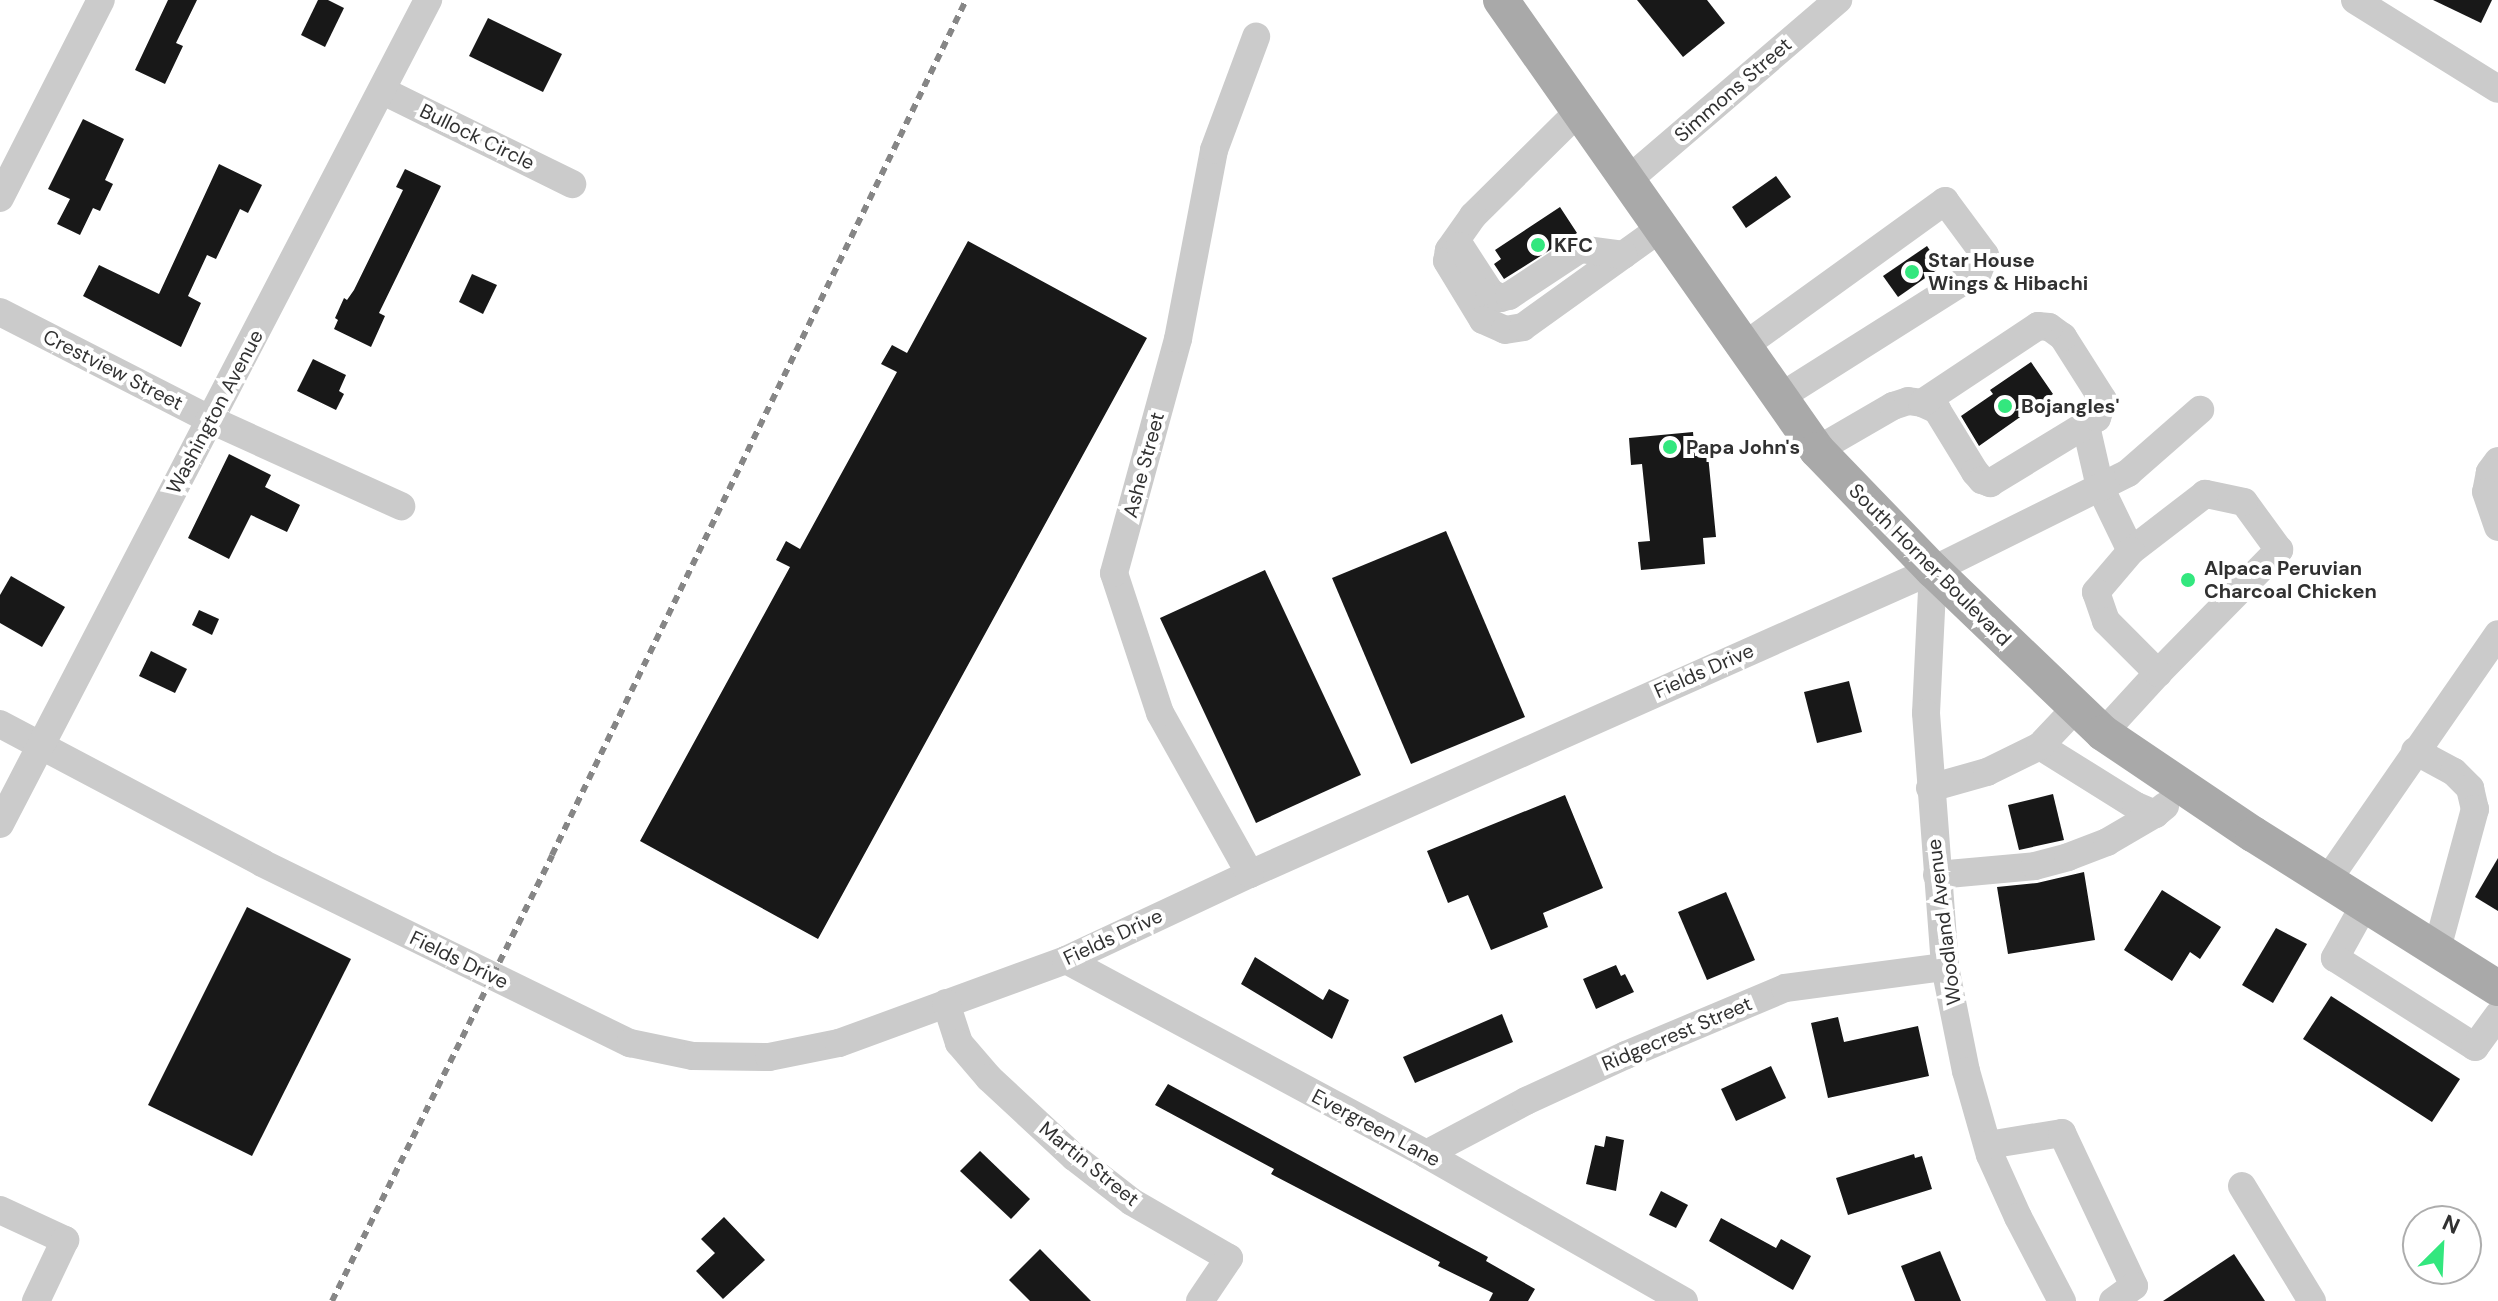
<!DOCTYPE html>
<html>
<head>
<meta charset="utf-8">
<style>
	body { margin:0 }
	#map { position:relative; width:2498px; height:1301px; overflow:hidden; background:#fff; font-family:"DM Sans",sans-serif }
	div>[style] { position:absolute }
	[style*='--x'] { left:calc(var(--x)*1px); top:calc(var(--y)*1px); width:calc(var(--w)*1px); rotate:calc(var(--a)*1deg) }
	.building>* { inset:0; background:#181818 }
	.minor>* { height:28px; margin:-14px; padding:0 14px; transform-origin:14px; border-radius:14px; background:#cbcbcb }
	.major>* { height:36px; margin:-18px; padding:0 18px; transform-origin:18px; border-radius:18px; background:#a9a9a9 }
	.rail>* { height:6px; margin-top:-3px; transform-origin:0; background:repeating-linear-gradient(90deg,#868686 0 8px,transparent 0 14px) }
	.dots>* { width:22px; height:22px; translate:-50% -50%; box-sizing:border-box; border:4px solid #fff; border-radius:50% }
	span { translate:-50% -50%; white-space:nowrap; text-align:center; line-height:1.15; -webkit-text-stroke:8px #fff; paint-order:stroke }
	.street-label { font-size:20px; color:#313131 }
	.poi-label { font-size:20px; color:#313131; font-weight:700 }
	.left { translate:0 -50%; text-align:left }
	.north { position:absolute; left:2402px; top:1205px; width:80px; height:80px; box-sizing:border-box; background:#fff; border:2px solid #adadad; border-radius:50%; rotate:24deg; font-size:22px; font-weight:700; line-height:32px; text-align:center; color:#313131 }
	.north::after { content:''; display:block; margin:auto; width:28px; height:36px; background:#33e77e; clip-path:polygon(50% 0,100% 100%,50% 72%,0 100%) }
</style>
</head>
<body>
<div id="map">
	<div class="building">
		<div style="clip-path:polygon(168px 0,197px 0,176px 43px,183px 46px,165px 84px,135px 70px)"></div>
		<div style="clip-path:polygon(318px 0,328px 0,344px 8px,325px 47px,301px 35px)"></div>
		<div style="clip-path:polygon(1637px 0,1707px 0,1725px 23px,1683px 57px)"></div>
		<div style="clip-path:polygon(2433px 0,2492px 0,2481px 23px)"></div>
		<div style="clip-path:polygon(488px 18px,562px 54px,543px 92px,469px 56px)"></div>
		<div style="clip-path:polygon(83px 119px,124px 139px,105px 180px,113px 184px,100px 211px,93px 208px,80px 235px,57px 224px,70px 199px,48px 189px)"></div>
		<div style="clip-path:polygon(219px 164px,262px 185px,248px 213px,240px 209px,216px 259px,207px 255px,188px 296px,201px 303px,181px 347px,83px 296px,99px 265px,159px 294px)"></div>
		<div style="clip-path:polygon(405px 169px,441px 186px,379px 313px,385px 316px,371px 347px,334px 329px,338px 320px,335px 318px,344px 298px,347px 300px,354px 290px,403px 190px,396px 187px)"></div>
		<div style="clip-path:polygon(1776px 176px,1791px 197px,1746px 228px,1732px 207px)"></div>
		<div style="clip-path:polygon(1560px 207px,1577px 233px,1504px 279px,1494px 264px,1501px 259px,1495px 250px)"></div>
		<div style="clip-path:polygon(968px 241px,1147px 338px,818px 939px,640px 841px,790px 567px,776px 560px,786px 541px,800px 549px,897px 372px,881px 364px,892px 345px,907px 353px)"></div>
		<div style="clip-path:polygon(1927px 246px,1941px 267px,1898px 297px,1883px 276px)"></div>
		<div style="clip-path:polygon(472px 274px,497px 285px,483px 314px,459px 302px)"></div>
		<div style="clip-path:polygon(313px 359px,346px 375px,339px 391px,344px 394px,336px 410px,297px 391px)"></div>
		<div style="clip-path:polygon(2031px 362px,2053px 394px,1979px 446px,1961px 416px,1993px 394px,1990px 390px)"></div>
		<div style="clip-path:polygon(1693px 432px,1695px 456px,1708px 455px,1716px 537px,1703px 538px,1705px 564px,1641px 570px,1638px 542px,1650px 541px,1642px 464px,1631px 465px,1629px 438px)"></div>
		<div style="clip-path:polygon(229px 454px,271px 475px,265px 487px,300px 505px,287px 532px,251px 515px,229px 559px,188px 538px)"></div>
		<div style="clip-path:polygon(1446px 531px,1525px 717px,1411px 764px,1332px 578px)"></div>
		<div style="clip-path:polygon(1265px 570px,1361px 775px,1256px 823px,1160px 618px)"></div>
		<div style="clip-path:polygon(11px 576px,65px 607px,42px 647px,0 623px,0 595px)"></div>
		<div style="clip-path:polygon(199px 610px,219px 619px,212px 635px,192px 625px)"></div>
		<div style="clip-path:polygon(151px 651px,187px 669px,175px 693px,139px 676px)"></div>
		<div style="clip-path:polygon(1849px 681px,1862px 732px,1817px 743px,1804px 692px)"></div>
		<div style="clip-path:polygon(2053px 794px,2064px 840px,2019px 850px,2008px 805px)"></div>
		<div style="clip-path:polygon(1565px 795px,1603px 888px,1543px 913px,1548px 927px,1491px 950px,1468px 895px,1448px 903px,1427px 851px)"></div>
		<div style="clip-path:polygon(2498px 858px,2498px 911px,2475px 897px)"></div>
		<div style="clip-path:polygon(2084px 872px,2095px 940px,2008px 954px,1997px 887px,2037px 883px)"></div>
		<div style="clip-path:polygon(2162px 890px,2221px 927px,2200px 959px,2190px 952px,2172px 981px,2124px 950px)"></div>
		<div style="clip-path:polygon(1726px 892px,1755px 960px,1707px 980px,1678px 912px)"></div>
		<div style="clip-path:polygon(247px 907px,351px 959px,252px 1156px,148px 1105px)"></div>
		<div style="clip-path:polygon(2276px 928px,2307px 944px,2273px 1003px,2242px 985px)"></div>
		<div style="clip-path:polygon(1255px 957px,1323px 1000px,1329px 989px,1349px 1000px,1332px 1039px,1241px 984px)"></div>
		<div style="clip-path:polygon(1616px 965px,1621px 976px,1625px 974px,1634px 992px,1596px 1009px,1583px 979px)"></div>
		<div style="clip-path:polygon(2331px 996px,2460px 1079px,2432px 1122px,2303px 1039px)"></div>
		<div style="clip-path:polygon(1502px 1014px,1513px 1042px,1415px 1083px,1403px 1057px)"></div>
		<div style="clip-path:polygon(1838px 1017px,1844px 1042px,1918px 1026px,1929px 1076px,1828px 1098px,1811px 1023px)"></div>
		<div style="clip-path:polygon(1771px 1066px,1786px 1098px,1736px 1121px,1721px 1089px)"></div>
		<div style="clip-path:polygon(1168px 1084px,1488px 1257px,1486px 1261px,1535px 1289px,1528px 1301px,1489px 1301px,1493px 1293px,1438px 1266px,1440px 1262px,1271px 1174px,1274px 1169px,1155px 1105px)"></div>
		<div style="clip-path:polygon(1606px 1136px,1624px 1140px,1616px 1191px,1586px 1184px,1595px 1145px,1604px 1147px)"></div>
		<div style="clip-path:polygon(980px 1151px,1030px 1199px,1011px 1219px,960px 1171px)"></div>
		<div style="clip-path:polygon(1914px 1154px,1915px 1158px,1922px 1156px,1932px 1189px,1848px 1215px,1836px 1178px)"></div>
		<div style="clip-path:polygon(1661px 1191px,1688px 1205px,1676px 1228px,1649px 1215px)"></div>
		<div style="clip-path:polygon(724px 1217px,765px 1260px,723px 1299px,696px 1271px,715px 1253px,701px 1239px)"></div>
		<div style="clip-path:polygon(1721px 1218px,1776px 1248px,1781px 1239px,1811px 1256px,1793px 1290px,1709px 1241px)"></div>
		<div style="clip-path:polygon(1040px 1249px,1091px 1301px,1030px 1301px,1009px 1280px)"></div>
		<div style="clip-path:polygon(1940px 1251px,1961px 1301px,1915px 1301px,1901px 1266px)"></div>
		<div style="clip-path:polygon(2234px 1254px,2265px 1301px,2163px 1301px)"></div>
	</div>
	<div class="minor">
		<div style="--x:2355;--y:0;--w:168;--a:31.9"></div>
		<div style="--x:383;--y:91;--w:211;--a:26.2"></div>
		<div style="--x:1579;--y:111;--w:149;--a:135.3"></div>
		<div style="--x:1473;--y:216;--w:42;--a:125.2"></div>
		<div style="--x:1449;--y:250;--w:11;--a:100"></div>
		<div style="--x:1447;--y:261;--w:69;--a:58.6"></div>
		<div style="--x:1483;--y:320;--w:24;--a:24"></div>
		<div style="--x:1505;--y:330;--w:18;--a:-9"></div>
		<div style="--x:1523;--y:327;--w:170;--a:-35.7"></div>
		<div style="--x:1628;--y:180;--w:277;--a:-40.6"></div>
		<div style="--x:0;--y:198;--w:222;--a:-63"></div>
		<div style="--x:1460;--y:246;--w:55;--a:56.9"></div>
		<div style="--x:1490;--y:292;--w:12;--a:31"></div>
		<div style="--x:1500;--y:298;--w:9;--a:-13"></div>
		<div style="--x:1509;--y:296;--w:85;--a:-33.5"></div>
		<div style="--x:1580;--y:249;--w:44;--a:7.8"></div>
		<div style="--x:0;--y:312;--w:237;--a:27.1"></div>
		<div style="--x:211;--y:420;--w:209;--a:24.4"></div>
		<div style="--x:1744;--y:346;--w:248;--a:-35.8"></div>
		<div style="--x:1945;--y:201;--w:67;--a:53.5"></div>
		<div style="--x:1985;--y:255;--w:18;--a:112"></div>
		<div style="--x:1978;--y:272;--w:234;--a:147.7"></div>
		<div style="--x:2086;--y:426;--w:63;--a:77.1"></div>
		<div style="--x:2100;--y:487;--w:71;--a:64.2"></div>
		<div style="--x:1817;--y:450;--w:88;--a:-30.1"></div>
		<div style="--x:1893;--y:406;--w:16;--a:-18"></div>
		<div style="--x:1908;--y:401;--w:14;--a:8"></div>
		<div style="--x:1922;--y:403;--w:17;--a:25"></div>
		<div style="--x:1937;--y:410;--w:73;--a:58.5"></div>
		<div style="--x:1975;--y:472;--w:11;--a:49"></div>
		<div style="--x:1982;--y:480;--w:9;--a:21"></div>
		<div style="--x:1990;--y:483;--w:125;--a:-31.3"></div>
		<div style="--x:2097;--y:418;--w:19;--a:-72"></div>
		<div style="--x:2103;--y:400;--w:75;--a:-122.4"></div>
		<div style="--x:2063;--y:337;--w:17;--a:-144"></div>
		<div style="--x:2049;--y:327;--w:11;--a:-175"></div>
		<div style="--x:2038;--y:326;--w:139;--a:146.4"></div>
		<div style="--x:2498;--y:461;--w:14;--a:126"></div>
		<div style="--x:2490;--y:472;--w:20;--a:101"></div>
		<div style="--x:2486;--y:492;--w:37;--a:71"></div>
		<div style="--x:1933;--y:570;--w:143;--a:92.8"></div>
		<div style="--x:1926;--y:713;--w:255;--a:85.7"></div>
		<div style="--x:1945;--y:967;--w:106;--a:78.6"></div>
		<div style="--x:1966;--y:1071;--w:87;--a:74.1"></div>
		<div style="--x:1990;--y:1155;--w:68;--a:65.7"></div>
		<div style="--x:2018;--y:1217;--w:95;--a:62.4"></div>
		<div style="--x:0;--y:724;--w:297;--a:27.9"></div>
		<div style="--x:262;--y:863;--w:410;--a:26.1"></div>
		<div style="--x:630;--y:1043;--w:64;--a:11.7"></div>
		<div style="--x:693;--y:1056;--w:76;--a:0.8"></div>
		<div style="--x:769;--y:1057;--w:71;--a:-11.3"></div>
		<div style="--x:839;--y:1043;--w:242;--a:-20.1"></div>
		<div style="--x:1066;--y:960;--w:203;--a:-25.1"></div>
		<div style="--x:1250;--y:874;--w:748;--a:-23.99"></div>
		<div style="--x:1933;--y:570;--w:218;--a:-26.4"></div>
		<div style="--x:2128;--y:473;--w:96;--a:-41.2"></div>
		<div style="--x:2103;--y:733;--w:81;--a:-47.5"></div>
		<div style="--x:2158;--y:673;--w:173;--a:-45.5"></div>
		<div style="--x:2279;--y:550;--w:59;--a:-126.1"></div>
		<div style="--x:2244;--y:502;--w:40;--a:-168"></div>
		<div style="--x:2205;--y:494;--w:93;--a:142.4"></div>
		<div style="--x:2131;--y:551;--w:54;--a:130.5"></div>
		<div style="--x:2096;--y:592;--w:31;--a:71"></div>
		<div style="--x:2106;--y:621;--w:74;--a:45"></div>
		<div style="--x:2040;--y:746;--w:113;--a:32"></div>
		<div style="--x:2136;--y:806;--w:21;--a:23"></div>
		<div style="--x:2155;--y:814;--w:13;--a:-39"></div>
		<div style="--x:2415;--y:751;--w:44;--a:28.3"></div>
		<div style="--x:2454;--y:772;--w:23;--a:45"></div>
		<div style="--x:2470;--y:788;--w:22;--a:77"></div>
		<div style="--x:2475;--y:809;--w:145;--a:105.2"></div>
		<div style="--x:1930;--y:788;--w:59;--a:-15.7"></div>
		<div style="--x:1987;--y:772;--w:59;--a:-26.1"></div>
		<div style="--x:2040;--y:746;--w:51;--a:-46.6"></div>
		<div style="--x:0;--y:824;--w:929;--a:-62.55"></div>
		<div style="--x:1250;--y:874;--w:184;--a:-119.2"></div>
		<div style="--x:1160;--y:713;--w:147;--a:-108.2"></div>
		<div style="--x:1114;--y:573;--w:243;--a:-74.7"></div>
		<div style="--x:1178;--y:339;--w:192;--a:-79.2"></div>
		<div style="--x:1214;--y:150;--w:121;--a:-69.6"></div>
		<div style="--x:1937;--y:875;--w:98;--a:-5.2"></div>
		<div style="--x:2035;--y:866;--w:34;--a:-15"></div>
		<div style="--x:2068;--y:857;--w:42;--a:-21"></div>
		<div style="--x:2107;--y:842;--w:56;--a:-30.3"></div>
		<div style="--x:2327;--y:881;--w:300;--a:-55.3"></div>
		<div style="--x:2365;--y:904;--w:62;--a:119.1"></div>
		<div style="--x:2335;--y:958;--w:166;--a:32.4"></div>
		<div style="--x:2475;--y:1047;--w:39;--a:-54"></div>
		<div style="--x:1066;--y:960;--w:409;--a:28.3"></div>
		<div style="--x:1426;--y:1154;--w:297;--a:29.7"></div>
		<div style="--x:946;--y:1003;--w:42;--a:72"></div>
		<div style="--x:959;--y:1043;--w:46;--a:49.4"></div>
		<div style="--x:989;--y:1078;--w:116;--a:42.9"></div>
		<div style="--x:1074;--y:1157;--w:73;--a:37.8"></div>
		<div style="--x:1132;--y:1202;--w:112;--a:30"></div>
		<div style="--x:1229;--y:1258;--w:52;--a:124"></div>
		<div style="--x:1988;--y:1145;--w:75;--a:-9.2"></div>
		<div style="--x:2062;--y:1133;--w:169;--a:64.8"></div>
		<div style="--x:2134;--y:1286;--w:26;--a:144"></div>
		<div style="--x:1426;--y:1154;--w:113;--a:-27.9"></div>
		<div style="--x:1526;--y:1101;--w:110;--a:-24.7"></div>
		<div style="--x:1626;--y:1055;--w:173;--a:-22.8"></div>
		<div style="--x:1785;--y:988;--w:161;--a:-7.5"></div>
		<div style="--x:2242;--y:1186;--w:135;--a:58.7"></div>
		<div style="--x:0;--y:1210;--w:72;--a:24.8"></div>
		<div style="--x:65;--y:1240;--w:68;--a:115.4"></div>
	</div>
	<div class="major">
		<div style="--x:1501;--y:0;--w:550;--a:54.92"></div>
		<div style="--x:1817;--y:450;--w:167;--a:46"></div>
		<div style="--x:1933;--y:570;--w:236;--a:43.8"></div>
		<div style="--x:2103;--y:733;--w:181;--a:34"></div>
		<div style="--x:2253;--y:834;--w:289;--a:32.2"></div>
	</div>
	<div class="rail">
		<div style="--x:332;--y:1301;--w:497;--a:-63.7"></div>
		<div style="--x:552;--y:855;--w:950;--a:-64.16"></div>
	</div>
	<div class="dots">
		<div style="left:1538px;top:245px;background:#33e77e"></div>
		<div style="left:1912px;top:272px;background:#33e77e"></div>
		<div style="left:2005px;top:406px;background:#33e77e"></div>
		<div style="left:1670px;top:447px;background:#33e77e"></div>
		<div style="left:2188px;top:580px;background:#33e77e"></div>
	</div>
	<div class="street-label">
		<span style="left:1733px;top:90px;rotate:-41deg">Simmons Street</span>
		<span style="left:477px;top:137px;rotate:26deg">Bullock Circle</span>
		<span style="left:113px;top:370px;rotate:27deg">Crestview Street</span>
		<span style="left:215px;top:412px;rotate:-62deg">Washington Avenue</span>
		<span style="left:1144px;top:465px;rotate:-75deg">Ashe Street</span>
		<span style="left:1930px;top:565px;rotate:45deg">South Horner Boulevard</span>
		<span style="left:1704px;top:671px;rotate:-24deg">Fields Drive</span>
		<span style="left:1944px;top:922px;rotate:-97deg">Woodland Avenue</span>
		<span style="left:1113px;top:937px;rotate:-25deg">Fields Drive</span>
		<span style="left:459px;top:960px;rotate:26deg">Fields Drive</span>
		<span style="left:1677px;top:1034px;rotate:-23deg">Ridgecrest Street</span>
		<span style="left:1376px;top:1128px;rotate:28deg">Evergreen Lane</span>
		<span style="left:1089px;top:1164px;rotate:39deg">Martin Street</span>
	</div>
	<div class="poi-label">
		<span class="left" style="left:1554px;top:245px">KFC</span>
		<span class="left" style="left:1928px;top:272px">Star House<br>Wings &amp; Hibachi</span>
		<span class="left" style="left:2021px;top:406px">Bojangles'</span>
		<span class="left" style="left:1686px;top:447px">Papa John's</span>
		<span class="left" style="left:2204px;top:580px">Alpaca Peruvian<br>Charcoal Chicken</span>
	</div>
	<div class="north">N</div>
</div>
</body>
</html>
